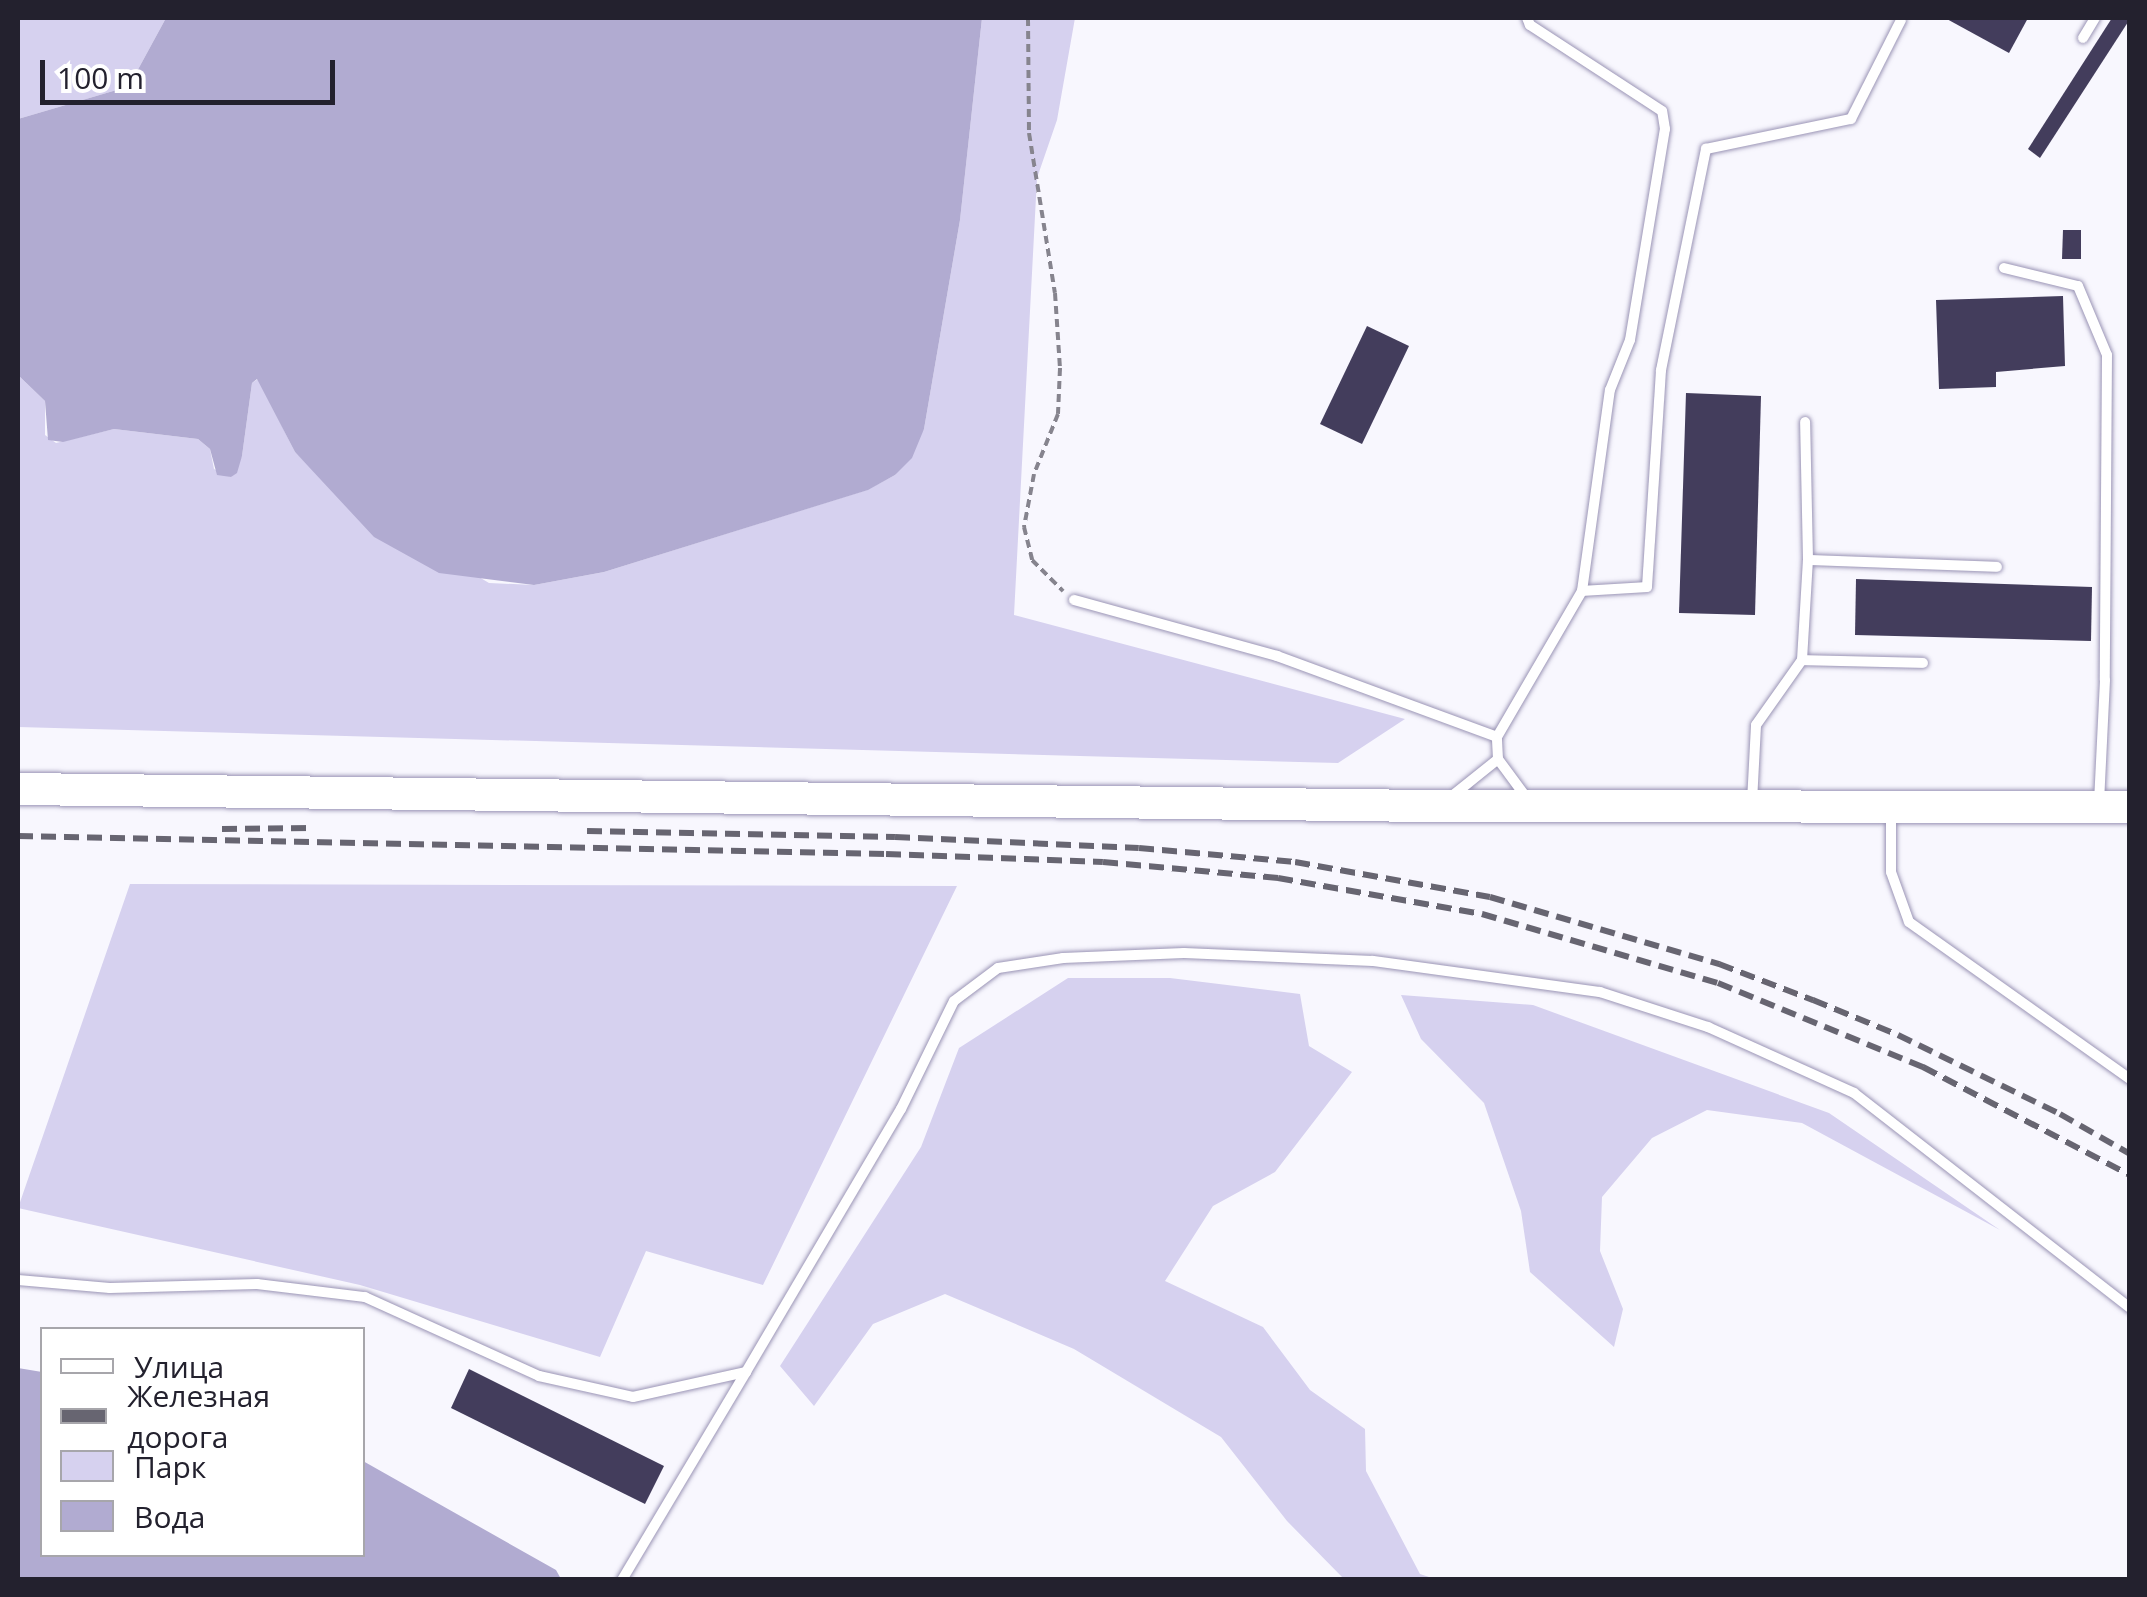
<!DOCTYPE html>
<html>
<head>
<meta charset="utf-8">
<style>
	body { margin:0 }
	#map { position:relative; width:2147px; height:1597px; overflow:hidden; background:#f8f7fe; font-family:"Open Sans",sans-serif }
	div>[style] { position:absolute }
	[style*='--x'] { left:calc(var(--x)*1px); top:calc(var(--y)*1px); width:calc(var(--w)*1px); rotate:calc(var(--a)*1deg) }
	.green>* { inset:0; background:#d6d1ef }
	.water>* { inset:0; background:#b1abd1 }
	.building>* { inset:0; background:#433d5c }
	.path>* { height:4px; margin-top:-2px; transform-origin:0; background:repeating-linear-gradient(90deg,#86848e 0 8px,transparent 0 13px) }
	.roads { filter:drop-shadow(0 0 2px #9a94b5) drop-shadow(0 0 2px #9a94b5) }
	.lane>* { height:10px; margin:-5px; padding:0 5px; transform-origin:5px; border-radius:5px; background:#fff }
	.primary>* { height:32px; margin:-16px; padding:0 16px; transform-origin:16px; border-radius:16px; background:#fff }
	.rail>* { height:6px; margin-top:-3px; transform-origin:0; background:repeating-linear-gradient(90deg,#676571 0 15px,transparent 0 23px) }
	span { translate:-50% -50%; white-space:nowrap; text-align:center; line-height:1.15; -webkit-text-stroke:10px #fff; paint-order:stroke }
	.frame { position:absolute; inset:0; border:20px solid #23212e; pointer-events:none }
	.legend { position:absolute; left:40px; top:1327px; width:325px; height:230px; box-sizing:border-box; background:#fff; border:2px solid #a7a6ab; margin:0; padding:12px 18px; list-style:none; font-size:30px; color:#23212e }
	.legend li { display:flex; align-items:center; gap:20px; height:50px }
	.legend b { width:50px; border:2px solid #a7a6ab }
	.scale { position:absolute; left:40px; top:60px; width:295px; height:45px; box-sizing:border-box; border:5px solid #23212e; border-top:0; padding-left:12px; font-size:30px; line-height:35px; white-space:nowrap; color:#23212e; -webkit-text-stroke:8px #fff; paint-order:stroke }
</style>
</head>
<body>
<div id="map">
	<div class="green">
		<div style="clip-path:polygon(18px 18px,166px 18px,135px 75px,120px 89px,18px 119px)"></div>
		<div style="clip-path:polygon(982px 18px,1075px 18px,1057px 120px,1037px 178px,1014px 615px,1405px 719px,1338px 763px,18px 727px,18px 375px,45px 401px,45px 435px,56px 443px,114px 429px,198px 439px,210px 449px,214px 469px,231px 477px,242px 456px,252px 383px,258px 379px,295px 452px,332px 489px,489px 583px,534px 585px,604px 572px,867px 490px,895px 475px,924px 429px,960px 220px)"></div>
		<div style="clip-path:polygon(130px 884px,957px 886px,763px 1285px,646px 1251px,600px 1357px,360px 1285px,18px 1208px)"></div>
		<div style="clip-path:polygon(1068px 978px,1170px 978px,1300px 994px,1309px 1046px,1352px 1072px,1275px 1172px,1213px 1206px,1165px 1281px,1263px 1327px,1310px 1390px,1365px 1429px,1366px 1471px,1420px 1574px,1435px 1579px,1344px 1579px,1287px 1521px,1221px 1437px,1074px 1349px,945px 1294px,873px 1324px,814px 1406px,780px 1366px,921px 1147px,959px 1048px)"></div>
		<div style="clip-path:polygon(1401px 995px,1533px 1005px,1829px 1113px,2000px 1230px,1802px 1123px,1707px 1110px,1652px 1138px,1602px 1197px,1600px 1251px,1623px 1309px,1614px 1347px,1530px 1272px,1521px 1211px,1484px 1103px,1421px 1039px)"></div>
	</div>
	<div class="water">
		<div style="clip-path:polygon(166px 18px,982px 18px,960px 220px,924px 429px,912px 458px,895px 475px,868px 490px,604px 572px,534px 585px,439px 573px,374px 537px,295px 452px,257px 379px,252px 383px,242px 456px,237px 473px,231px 477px,217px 475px,210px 449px,198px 439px,114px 429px,63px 442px,48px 440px,45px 401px,18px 375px,18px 119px,120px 89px,135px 75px)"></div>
		<div style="clip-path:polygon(18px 1368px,42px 1372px,42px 1554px,362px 1554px,363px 1461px,556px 1570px,561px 1579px,18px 1579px)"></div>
	</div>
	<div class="building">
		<div style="clip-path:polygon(1945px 18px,2028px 18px,2009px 53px)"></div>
		<div style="clip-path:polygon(2112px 18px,2130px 19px,2040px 158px,2028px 149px)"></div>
		<div style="clip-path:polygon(2063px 230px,2081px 230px,2081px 259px,2062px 259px)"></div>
		<div style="clip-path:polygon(2063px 296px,2065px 366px,1996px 372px,1996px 387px,1939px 389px,1936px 300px)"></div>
		<div style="clip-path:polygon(1367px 326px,1409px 346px,1362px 444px,1320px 424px)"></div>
		<div style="clip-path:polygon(1686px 393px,1761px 396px,1755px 615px,1679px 613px)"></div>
		<div style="clip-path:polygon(1856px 579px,2092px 587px,2091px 641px,1855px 635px)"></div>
		<div style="clip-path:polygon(469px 1369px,664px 1466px,645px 1504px,451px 1408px)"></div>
	</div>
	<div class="path">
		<div style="--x:1028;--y:18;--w:115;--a:89.5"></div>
		<div style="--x:1029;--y:133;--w:162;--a:80.8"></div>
		<div style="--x:1055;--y:293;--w:75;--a:86.2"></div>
		<div style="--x:1060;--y:368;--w:46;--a:92.5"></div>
		<div style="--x:1058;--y:414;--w:65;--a:111.8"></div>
		<div style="--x:1034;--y:474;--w:54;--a:100.7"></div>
		<div style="--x:1024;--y:527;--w:34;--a:76"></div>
		<div style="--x:1032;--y:560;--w:44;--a:45"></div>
	</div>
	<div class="roads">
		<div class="lane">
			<div style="--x:2083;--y:38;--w:23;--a:-59"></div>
			<div style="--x:2004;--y:268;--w:76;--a:13.7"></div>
			<div style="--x:2078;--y:286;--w:75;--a:67.2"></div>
			<div style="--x:2107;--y:355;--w:325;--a:90.4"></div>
			<div style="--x:2105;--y:680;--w:123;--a:92.8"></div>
			<div style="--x:1808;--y:560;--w:189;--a:2.1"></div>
			<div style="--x:1582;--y:591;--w:65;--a:-3.5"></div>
			<div style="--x:1647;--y:587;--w:217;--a:-86.3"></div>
			<div style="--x:1661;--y:370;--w:226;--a:-78.5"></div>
			<div style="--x:1706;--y:149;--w:148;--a:-11.7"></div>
			<div style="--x:1851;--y:119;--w:111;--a:-63.2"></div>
			<div style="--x:1074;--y:600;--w:211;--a:15.4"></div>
			<div style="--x:1277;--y:656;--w:234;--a:20.2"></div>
			<div style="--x:1802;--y:660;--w:121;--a:1.4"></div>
			<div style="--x:1452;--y:796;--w:59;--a:-38.8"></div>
			<div style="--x:1526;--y:797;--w:47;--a:-126.4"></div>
			<div style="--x:1498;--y:759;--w:22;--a:-93"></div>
			<div style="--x:1497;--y:737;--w:169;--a:-59.8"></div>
			<div style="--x:1582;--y:591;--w:203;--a:-82.1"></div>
			<div style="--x:1610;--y:390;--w:54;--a:-68.2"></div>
			<div style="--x:1630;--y:340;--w:214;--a:-80.6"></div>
			<div style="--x:1665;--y:129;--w:18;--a:-99"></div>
			<div style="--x:1662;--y:111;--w:158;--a:-146.9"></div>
			<div style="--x:1530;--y:25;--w:8;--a:-113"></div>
			<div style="--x:1752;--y:802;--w:77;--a:-87"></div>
			<div style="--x:1756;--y:725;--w:80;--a:-54.7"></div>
			<div style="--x:1802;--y:660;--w:100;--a:-86.6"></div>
			<div style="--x:1808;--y:560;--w:138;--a:-91.2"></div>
			<div style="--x:1891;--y:812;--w:60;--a:90"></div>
			<div style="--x:1891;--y:872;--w:53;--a:70.2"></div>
			<div style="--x:1909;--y:922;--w:271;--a:35.4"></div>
			<div style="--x:18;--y:1280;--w:92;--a:5"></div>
			<div style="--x:110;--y:1288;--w:147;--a:-1.6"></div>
			<div style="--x:257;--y:1284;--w:109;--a:6.9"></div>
			<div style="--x:365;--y:1297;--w:191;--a:24.4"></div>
			<div style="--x:539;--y:1376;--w:96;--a:12.6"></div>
			<div style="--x:633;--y:1397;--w:116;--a:-12.5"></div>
			<div style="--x:746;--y:1372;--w:305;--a:-59.5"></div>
			<div style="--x:901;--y:1109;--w:120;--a:-63.9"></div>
			<div style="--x:954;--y:1001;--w:55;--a:-36.9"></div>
			<div style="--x:998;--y:968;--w:66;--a:-8.7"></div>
			<div style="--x:1063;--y:958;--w:121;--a:-2.4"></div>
			<div style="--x:1184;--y:953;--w:189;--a:2.4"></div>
			<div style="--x:1373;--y:961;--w:229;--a:7.8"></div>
			<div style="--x:1600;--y:992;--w:114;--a:18"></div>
			<div style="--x:1708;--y:1027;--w:160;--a:24.3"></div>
			<div style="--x:1854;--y:1093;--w:350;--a:37.9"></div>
			<div style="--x:622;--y:1580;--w:242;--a:-59.2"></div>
		</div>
		<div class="primary">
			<div style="--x:18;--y:789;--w:1421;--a:0.69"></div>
			<div style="--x:1439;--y:806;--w:691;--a:0.08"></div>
		</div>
	</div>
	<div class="rail">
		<div style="--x:222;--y:829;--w:90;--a:-0.6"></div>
		<div style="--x:587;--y:831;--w:308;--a:1.1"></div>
		<div style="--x:895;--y:837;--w:244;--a:2.6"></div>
		<div style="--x:1139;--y:848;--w:157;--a:5.1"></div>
		<div style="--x:1295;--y:862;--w:198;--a:10.2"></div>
		<div style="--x:1490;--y:897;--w:239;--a:16.3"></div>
		<div style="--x:1719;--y:964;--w:101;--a:21"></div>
		<div style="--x:1813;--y:1000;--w:92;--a:22.4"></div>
		<div style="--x:1898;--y:1035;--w:180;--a:26"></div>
		<div style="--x:2060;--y:1114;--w:81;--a:29.7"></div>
		<div style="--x:18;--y:836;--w:868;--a:1.19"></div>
		<div style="--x:886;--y:854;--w:217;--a:2.1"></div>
		<div style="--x:1103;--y:862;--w:176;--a:5.2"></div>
		<div style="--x:1278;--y:878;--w:207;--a:10"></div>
		<div style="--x:1482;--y:914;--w:246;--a:16.3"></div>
		<div style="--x:1718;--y:983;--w:222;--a:22.3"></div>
		<div style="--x:1923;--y:1067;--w:233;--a:27.6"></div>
	</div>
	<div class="frame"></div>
	<ul class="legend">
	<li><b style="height:12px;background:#fff"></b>Улица</li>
	<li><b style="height:12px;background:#676571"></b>Железная дорога</li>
	<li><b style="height:28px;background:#d6d1ef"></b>Парк</li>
	<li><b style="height:28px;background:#b1abd1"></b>Вода</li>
	</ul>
	<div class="scale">100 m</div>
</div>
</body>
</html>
